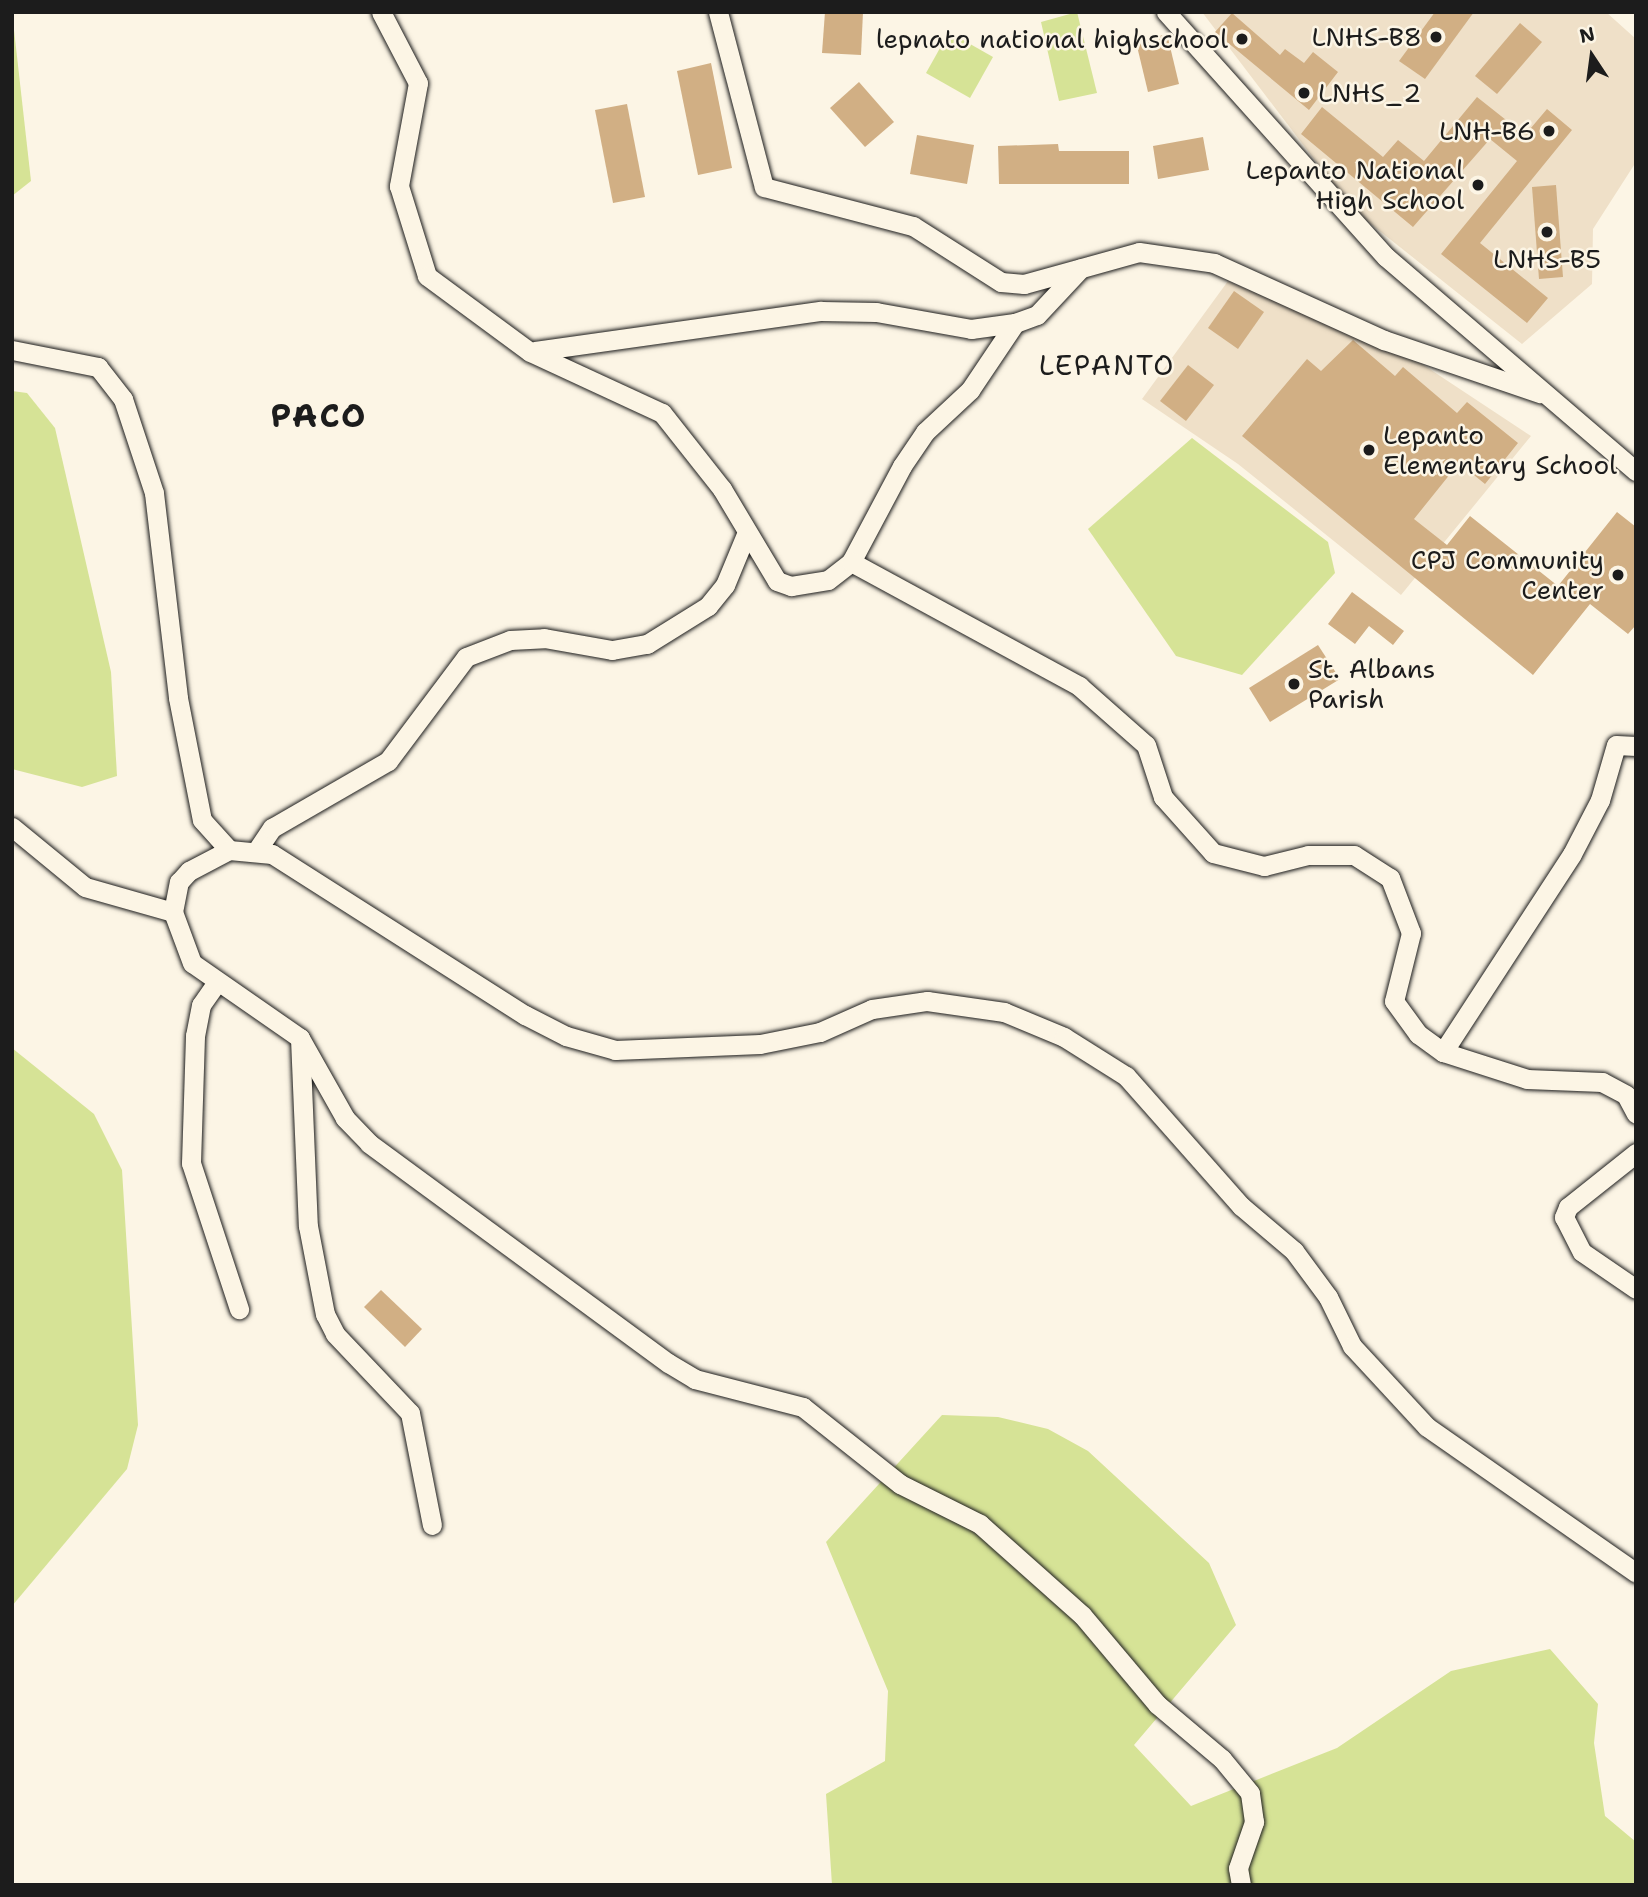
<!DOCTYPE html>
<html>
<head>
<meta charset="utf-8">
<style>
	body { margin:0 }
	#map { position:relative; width:1648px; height:1897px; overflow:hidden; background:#fcf5e5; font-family:"Shantell Sans",sans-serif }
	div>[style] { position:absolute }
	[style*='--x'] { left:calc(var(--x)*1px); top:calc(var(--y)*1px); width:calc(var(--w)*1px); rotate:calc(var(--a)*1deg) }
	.built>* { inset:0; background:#efe0c8 }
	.green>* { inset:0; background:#d6e396 }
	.building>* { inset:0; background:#d1af84 }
	.roads { filter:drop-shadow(0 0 2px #1c1c1c) drop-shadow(0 0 2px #1c1c1c) }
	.street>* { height:19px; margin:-9.5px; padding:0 9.5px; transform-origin:9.5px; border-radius:9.5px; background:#fcf5e5 }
	.dots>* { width:19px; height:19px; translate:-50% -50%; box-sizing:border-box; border:4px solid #fcf5e5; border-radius:50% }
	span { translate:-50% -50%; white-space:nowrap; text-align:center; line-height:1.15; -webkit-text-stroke:5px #fcf5e5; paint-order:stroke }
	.poi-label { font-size:26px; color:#1c1c1c }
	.right { translate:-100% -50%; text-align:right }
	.left { translate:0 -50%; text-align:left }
	.neighbourhood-label { font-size:28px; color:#1c1c1c; letter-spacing:2px }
	.district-label { font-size:33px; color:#1c1c1c; font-weight:700; letter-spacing:2px }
	.frame { position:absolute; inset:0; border:14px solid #1c1c1c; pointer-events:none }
	.north { position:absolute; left:1557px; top:21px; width:70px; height:70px; -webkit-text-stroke:5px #fcf5e5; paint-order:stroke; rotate:347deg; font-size:19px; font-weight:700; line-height:28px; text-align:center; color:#1c1c1c }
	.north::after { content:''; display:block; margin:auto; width:24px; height:32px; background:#1c1c1c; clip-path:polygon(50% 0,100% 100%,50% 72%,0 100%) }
</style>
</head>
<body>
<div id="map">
	<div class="built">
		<div style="clip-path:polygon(1202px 12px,1606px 12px,1636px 39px,1636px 162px,1593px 229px,1592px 284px,1522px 344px,1352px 209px)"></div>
		<div style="clip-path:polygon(1228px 281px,1422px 364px,1531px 436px,1401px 595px,1238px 464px,1142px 399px)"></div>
	</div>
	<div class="green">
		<div style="clip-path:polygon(12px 12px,31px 181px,12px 196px)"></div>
		<div style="clip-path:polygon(1077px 12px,1097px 93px,1059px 101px,1041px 22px)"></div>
		<div style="clip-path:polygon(949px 32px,993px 57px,970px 98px,926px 73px)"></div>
		<div style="clip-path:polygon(12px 391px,27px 393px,55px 428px,111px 672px,117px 776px,82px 787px,12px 769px)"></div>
		<div style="clip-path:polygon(1192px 438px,1328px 542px,1335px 573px,1242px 675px,1176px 656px,1088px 529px)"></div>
		<div style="clip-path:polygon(12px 1048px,94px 1114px,122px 1170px,138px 1425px,127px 1469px,12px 1606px)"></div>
		<div style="clip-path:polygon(942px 1415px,998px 1417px,1048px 1429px,1088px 1451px,1209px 1563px,1236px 1625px,1134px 1745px,1191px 1806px,1337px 1748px,1451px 1671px,1550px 1649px,1598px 1704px,1594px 1743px,1605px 1816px,1636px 1842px,1636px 1885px,832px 1885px,826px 1794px,885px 1761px,888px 1691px,826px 1542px)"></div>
	</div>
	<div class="building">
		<div style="clip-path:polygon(825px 12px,863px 12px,861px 55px,822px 53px)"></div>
		<div style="clip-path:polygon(1435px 12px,1474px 12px,1425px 79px,1399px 61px)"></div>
		<div style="clip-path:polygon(1232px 13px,1280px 55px,1285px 49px,1304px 63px,1313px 52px,1338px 72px,1309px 110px,1215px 32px)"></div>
		<div style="clip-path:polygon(1520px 23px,1542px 42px,1497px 94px,1475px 76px)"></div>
		<div style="clip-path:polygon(1167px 34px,1179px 84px,1148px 92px,1136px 42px)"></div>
		<div style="clip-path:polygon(711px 63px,732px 168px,698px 175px,677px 71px)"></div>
		<div style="clip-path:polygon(859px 82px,894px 122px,865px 147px,830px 108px)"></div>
		<div style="clip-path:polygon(1477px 97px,1525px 135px,1547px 109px,1572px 130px,1480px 243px,1548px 298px,1527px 323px,1441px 254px,1517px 161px,1490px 139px,1413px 227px,1301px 134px,1322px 107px,1383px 157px,1398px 140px,1424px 161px)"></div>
		<div style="clip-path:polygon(627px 104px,645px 197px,613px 203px,595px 110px)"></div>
		<div style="clip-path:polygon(917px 135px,974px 145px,967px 184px,910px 174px)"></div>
		<div style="clip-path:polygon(1203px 137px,1209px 170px,1158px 179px,1153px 146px)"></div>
		<div style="clip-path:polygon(1058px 144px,1059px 151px,1129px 151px,1129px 184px,999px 184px,998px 146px)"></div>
		<div style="clip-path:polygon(1556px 185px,1563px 277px,1539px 279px,1532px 187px)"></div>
		<div style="clip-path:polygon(1234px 291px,1264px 312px,1238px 349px,1208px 328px)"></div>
		<div style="clip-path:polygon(1353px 340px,1395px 376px,1403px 367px,1457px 413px,1467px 402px,1518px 443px,1485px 484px,1459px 463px,1414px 519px,1447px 545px,1470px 516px,1558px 586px,1617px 512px,1636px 527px,1636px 625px,1628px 634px,1590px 604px,1533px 675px,1242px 436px,1307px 359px,1321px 371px)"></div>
		<div style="clip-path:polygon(1188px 365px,1214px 385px,1186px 421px,1160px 401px)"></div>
		<div style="clip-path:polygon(1352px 592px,1404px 631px,1393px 645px,1369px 626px,1355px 644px,1328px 624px)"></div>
		<div style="clip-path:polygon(1318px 645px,1340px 679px,1270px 722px,1249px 688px)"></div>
		<div style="clip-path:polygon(381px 1290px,422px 1329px,405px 1347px,364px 1307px)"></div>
	</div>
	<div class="roads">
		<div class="street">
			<div style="--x:381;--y:12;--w:80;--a:62.5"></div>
			<div style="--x:418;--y:83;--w:105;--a:100.5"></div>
			<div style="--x:399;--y:186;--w:94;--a:72.7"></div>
			<div style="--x:427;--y:276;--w:128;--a:36.4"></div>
			<div style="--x:530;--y:352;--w:145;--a:24.8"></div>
			<div style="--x:662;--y:413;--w:97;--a:51.7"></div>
			<div style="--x:722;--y:489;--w:107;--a:59.1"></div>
			<div style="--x:777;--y:581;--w:15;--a:20"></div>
			<div style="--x:791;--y:586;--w:37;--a:-9"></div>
			<div style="--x:828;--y:580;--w:29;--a:-38"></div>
			<div style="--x:851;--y:562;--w:109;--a:-62"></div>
			<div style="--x:902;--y:466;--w:41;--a:-55.9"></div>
			<div style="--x:925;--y:432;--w:62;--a:-43"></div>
			<div style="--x:970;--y:390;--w:81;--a:-56.1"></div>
			<div style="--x:718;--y:12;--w:181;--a:75.3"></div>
			<div style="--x:764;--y:187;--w:154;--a:14.7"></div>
			<div style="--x:913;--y:226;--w:104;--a:32.5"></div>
			<div style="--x:1001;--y:282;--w:23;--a:5"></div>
			<div style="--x:1024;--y:284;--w:119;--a:-15.5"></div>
			<div style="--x:1139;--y:252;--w:76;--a:8.3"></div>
			<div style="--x:1214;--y:263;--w:187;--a:24.4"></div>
			<div style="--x:1384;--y:340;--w:165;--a:18.8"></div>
			<div style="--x:1166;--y:12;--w:329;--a:48.1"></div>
			<div style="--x:1386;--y:257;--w:329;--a:40.6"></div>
			<div style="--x:12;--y:350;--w:88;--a:11.2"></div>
			<div style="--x:98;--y:367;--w:41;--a:52"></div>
			<div style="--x:123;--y:399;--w:99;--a:71.7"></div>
			<div style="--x:154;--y:493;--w:206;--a:83.3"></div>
			<div style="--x:178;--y:698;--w:124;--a:78.9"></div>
			<div style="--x:202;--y:820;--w:40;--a:48"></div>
			<div style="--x:535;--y:351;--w:289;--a:-8"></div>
			<div style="--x:821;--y:311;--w:55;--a:1"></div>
			<div style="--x:876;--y:312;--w:97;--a:10.1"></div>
			<div style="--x:971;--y:329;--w:44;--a:-7.8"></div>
			<div style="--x:1015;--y:323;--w:23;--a:-20"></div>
			<div style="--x:1037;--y:315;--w:64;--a:-46.9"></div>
			<div style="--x:851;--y:562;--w:260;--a:28.5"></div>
			<div style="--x:1079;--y:686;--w:89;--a:41.4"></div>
			<div style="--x:1146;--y:745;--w:55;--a:71.9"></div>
			<div style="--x:1163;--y:797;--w:75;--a:48.2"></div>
			<div style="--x:1213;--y:853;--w:53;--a:14.3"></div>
			<div style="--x:1264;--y:866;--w:45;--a:-14"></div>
			<div style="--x:1308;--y:855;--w:46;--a:0"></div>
			<div style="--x:1354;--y:855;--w:43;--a:32.6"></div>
			<div style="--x:1390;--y:878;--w:59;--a:69.1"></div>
			<div style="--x:1411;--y:933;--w:70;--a:104"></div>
			<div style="--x:1394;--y:1001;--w:41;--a:54"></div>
			<div style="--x:1418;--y:1034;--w:31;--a:36"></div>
			<div style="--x:1443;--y:1052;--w:88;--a:17.8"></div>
			<div style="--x:1527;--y:1079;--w:75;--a:2.3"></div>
			<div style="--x:1602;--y:1082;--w:27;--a:28"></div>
			<div style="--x:1626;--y:1095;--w:21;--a:62"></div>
			<div style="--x:12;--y:827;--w:94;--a:39.4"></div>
			<div style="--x:85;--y:887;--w:91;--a:15.9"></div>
			<div style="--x:257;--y:850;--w:27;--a:-56"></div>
			<div style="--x:272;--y:828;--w:134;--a:-30"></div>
			<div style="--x:388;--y:761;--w:130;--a:-53.1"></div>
			<div style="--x:466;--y:657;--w:47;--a:-21.1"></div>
			<div style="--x:510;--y:640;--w:34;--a:-3"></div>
			<div style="--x:544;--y:638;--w:69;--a:10"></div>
			<div style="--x:612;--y:650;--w:36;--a:-10"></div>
			<div style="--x:647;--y:644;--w:72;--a:-31.9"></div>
			<div style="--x:708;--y:606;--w:27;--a:-51"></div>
			<div style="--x:725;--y:585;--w:57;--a:-67.5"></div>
			<div style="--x:215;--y:985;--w:24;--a:125"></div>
			<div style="--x:201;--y:1005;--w:32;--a:101"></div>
			<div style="--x:195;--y:1036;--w:127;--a:91.8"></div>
			<div style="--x:191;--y:1163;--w:154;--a:71.8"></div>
			<div style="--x:300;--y:1038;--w:188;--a:87.6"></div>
			<div style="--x:308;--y:1226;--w:90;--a:79.1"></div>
			<div style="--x:325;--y:1314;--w:22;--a:63"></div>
			<div style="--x:335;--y:1334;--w:109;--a:46.5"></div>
			<div style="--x:410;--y:1413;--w:114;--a:78.9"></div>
			<div style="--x:1443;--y:1052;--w:236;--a:-56.9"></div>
			<div style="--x:1572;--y:854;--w:61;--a:-62.6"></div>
			<div style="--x:1600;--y:800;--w:57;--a:-73.8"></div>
			<div style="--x:1616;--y:745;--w:20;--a:3"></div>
			<div style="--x:1636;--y:1153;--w:87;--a:141.5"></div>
			<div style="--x:1568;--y:1207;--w:11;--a:112"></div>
			<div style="--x:1564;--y:1217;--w:39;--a:63"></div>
			<div style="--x:1582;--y:1252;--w:65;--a:34.4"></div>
			<div style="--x:1241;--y:1885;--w:17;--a:-100"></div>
			<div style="--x:1238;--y:1868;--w:49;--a:-70.8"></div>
			<div style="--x:1254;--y:1822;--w:29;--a:-98"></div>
			<div style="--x:1250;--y:1793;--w:44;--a:-129.5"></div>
			<div style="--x:1222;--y:1759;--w:85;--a:-139.8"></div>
			<div style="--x:1157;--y:1704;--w:116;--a:-130.1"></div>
			<div style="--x:1082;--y:1615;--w:137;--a:-138.3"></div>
			<div style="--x:980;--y:1524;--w:89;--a:-153.4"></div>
			<div style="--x:900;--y:1484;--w:124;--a:-141.6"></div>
			<div style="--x:803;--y:1407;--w:112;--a:-165.5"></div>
			<div style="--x:695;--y:1379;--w:31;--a:-149"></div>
			<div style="--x:668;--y:1363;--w:371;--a:-143.7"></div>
			<div style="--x:369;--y:1143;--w:35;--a:-134"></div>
			<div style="--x:345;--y:1118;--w:92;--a:-119.4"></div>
			<div style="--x:300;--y:1038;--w:131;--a:-145.2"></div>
			<div style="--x:192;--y:963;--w:54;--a:-110.4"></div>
			<div style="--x:173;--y:912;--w:31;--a:-79"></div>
			<div style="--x:179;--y:882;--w:15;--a:-48"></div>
			<div style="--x:189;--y:871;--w:45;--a:-27.7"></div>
			<div style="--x:229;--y:850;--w:43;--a:5.3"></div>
			<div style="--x:272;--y:854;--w:300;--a:32.5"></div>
			<div style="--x:525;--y:1015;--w:46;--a:27.1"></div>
			<div style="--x:566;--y:1036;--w:51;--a:15.9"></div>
			<div style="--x:615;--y:1050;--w:145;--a:-2.4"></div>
			<div style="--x:760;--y:1044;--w:61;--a:-11.3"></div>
			<div style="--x:820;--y:1032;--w:57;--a:-23.9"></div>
			<div style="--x:872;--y:1009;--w:56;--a:-8.3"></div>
			<div style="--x:927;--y:1001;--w:78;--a:8.1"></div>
			<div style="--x:1004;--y:1012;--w:65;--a:22.6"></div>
			<div style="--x:1064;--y:1037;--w:73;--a:32.2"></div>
			<div style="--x:1126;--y:1076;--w:174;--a:48.5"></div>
			<div style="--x:1241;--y:1206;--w:70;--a:40.3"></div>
			<div style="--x:1294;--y:1251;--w:57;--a:53.5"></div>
			<div style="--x:1328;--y:1297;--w:55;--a:63.9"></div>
			<div style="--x:1352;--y:1346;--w:110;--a:47.2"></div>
			<div style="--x:1427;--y:1427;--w:255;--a:34.9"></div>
		</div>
	</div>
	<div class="dots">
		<div style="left:1436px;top:37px;background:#1c1c1c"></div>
		<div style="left:1242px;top:39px;background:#1c1c1c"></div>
		<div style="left:1304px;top:93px;background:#1c1c1c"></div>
		<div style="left:1549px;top:131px;background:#1c1c1c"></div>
		<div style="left:1478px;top:185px;background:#1c1c1c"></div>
		<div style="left:1547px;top:232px;background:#1c1c1c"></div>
		<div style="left:1369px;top:450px;background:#1c1c1c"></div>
		<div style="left:1618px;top:575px;background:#1c1c1c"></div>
		<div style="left:1294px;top:684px;background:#1c1c1c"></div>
	</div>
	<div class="poi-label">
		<span class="right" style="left:1422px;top:37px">LNHS-B8</span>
		<span class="right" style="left:1228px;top:39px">lepnato national highschool</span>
		<span class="left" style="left:1318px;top:93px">LNHS_2</span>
		<span class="right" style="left:1535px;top:131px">LNH-B6</span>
		<span class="right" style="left:1464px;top:185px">Lepanto National<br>High School</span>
		<span style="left:1547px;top:259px">LNHS-B5</span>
		<span class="left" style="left:1383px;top:450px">Lepanto<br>Elementary School</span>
		<span class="right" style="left:1604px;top:575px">CPJ Community<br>Center</span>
		<span class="left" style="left:1308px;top:684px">St. Albans<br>Parish</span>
	</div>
	<div class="neighbourhood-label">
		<span style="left:1107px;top:365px">LEPANTO</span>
	</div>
	<div class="district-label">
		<span style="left:319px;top:416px">PACO</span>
	</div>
	<div class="frame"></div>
	<div class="north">N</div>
</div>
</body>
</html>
